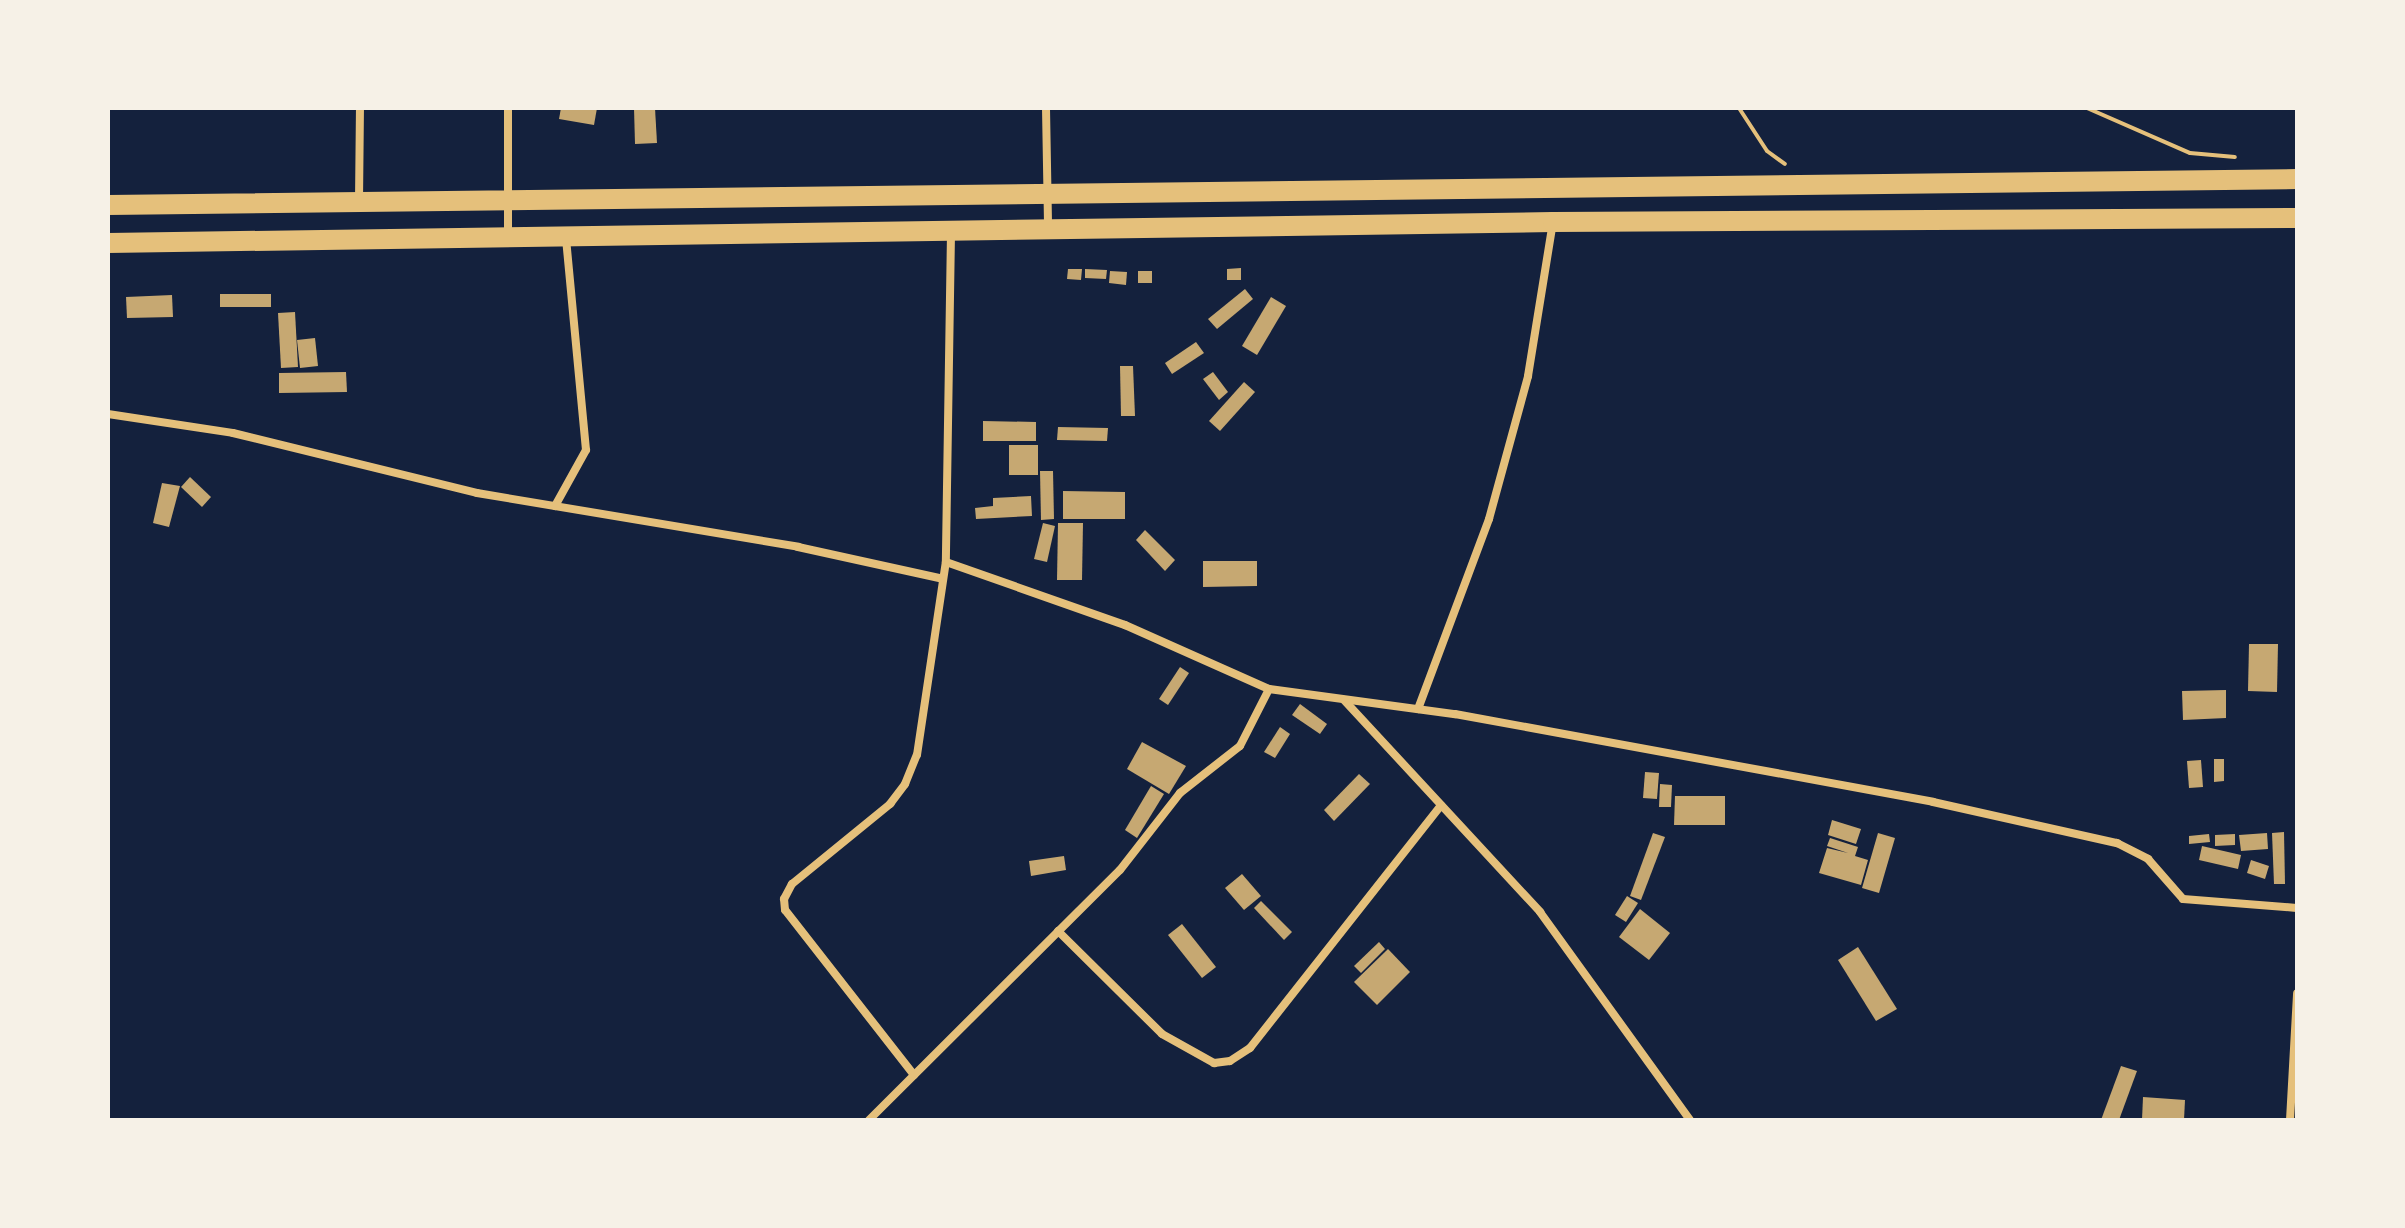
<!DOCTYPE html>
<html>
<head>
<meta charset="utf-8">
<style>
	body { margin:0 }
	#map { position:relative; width:2405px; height:1228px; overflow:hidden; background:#14213d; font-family:"Alegreya Sans",sans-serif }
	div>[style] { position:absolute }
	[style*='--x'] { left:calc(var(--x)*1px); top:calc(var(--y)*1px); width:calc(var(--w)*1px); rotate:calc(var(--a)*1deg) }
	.building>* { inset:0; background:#c6a872 }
	.path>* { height:4px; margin:-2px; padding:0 2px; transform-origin:2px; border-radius:2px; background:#e5c07b }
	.minor>* { height:8px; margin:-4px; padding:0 4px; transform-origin:4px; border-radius:4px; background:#e5c07b }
	.trunk>* { height:20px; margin:-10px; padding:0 10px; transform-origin:10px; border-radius:10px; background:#e5c07b }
	span { translate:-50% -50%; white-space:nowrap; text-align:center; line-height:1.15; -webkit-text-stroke:8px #f6f1e7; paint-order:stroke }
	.frame { position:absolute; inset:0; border:110px solid #f6f1e7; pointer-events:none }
</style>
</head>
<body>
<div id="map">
	<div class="building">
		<div style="clip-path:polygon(561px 108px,597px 108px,594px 125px,559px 119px)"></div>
		<div style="clip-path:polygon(634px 108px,655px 108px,657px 143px,635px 144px)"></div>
		<div style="clip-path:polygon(1241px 268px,1241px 280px,1227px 280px,1227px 269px)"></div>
		<div style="clip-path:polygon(1068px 269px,1082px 269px,1081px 280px,1067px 279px)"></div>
		<div style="clip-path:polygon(1085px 269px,1107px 270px,1106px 279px,1085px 278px)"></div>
		<div style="clip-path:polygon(1110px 271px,1127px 272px,1126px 285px,1109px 283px)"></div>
		<div style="clip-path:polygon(1138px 271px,1152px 271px,1152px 283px,1138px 283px)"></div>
		<div style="clip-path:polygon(1245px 289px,1253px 299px,1217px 329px,1208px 319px)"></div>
		<div style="clip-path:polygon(220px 294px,271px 294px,271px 307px,220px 307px)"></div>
		<div style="clip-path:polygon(172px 295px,173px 317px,127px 318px,126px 297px)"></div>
		<div style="clip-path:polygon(1271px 297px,1286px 306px,1257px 355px,1242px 346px)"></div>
		<div style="clip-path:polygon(295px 312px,298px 367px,281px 368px,278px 313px)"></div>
		<div style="clip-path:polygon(315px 338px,318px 366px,300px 368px,297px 340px)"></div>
		<div style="clip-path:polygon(1196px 342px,1204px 353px,1172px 374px,1165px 363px)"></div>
		<div style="clip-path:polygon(1120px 366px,1133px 366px,1135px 416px,1121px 416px)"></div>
		<div style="clip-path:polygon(346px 372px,347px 392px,279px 393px,279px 373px)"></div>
		<div style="clip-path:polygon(1213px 372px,1228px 392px,1219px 400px,1203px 379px)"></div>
		<div style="clip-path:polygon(1244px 382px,1255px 392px,1220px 431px,1209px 421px)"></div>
		<div style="clip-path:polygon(983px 421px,1036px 422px,1036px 441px,983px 441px)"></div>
		<div style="clip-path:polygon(1058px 427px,1108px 428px,1107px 441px,1057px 440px)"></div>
		<div style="clip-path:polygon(1009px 445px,1038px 445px,1038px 475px,1009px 475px)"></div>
		<div style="clip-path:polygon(1040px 471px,1053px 471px,1054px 519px,1041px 520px)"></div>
		<div style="clip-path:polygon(190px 477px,211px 497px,202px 507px,181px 487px)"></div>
		<div style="clip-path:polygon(162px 483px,180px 486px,169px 527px,153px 523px)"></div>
		<div style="clip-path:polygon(1063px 491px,1125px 492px,1125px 519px,1063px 519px)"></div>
		<div style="clip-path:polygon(1031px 496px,1032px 516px,976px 519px,975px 508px,993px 506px,993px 498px)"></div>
		<div style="clip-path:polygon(1043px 523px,1055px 526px,1047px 562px,1034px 559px)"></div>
		<div style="clip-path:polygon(1058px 523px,1083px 523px,1082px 580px,1057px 580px)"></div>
		<div style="clip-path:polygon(1145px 530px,1175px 560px,1165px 571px,1136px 540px)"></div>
		<div style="clip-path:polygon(1203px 561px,1257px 561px,1257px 586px,1203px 587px)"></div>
		<div style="clip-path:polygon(2249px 644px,2278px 644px,2277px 692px,2248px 691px)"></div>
		<div style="clip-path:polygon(1180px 667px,1189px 673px,1168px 705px,1159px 699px)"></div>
		<div style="clip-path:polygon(2226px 690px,2226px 718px,2183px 720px,2182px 691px)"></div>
		<div style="clip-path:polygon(1300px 704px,1327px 724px,1320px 734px,1292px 715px)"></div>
		<div style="clip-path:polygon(1280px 727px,1290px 734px,1275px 758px,1264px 752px)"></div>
		<div style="clip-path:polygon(1142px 742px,1186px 766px,1169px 794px,1127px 769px)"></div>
		<div style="clip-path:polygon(2214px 759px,2224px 759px,2224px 781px,2214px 782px)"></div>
		<div style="clip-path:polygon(2201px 760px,2203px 787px,2189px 788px,2187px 761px)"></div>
		<div style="clip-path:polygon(1645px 772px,1659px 773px,1657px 799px,1643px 798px)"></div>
		<div style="clip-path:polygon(1359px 774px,1370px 784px,1334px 821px,1324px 810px)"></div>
		<div style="clip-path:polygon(1660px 784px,1672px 785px,1671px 807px,1659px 807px)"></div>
		<div style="clip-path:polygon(1151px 786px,1164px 794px,1137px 838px,1125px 830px)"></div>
		<div style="clip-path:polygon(1675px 796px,1725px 796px,1725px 825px,1674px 825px)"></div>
		<div style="clip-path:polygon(1832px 820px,1861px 829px,1856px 844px,1828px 835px)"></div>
		<div style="clip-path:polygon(2284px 832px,2285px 884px,2274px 884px,2272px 833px)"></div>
		<div style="clip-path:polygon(1653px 833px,1665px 837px,1641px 900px,1630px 896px)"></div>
		<div style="clip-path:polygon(1878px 833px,1895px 838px,1879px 893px,1862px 888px)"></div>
		<div style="clip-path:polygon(2267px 833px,2268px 849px,2241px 851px,2239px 835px)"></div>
		<div style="clip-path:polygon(2209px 834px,2210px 842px,2189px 844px,2189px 836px)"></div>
		<div style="clip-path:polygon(2235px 834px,2235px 845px,2215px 846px,2215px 835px)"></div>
		<div style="clip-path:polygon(1830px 838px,1858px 847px,1855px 856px,1868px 860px,1861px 885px,1819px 873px,1827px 848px,1848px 853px,1827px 846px)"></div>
		<div style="clip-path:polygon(2202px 846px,2241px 855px,2238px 869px,2199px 860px)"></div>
		<div style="clip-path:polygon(1064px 856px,1066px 870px,1031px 876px,1029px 861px)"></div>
		<div style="clip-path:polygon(2251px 860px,2269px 866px,2265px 879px,2247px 873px)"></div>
		<div style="clip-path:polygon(1242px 874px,1261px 896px,1244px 910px,1225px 888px)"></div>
		<div style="clip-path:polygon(1627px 896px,1638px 903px,1626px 922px,1615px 915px)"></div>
		<div style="clip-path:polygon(1261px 901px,1292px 932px,1284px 940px,1254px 908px)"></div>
		<div style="clip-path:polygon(1640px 909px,1670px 933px,1649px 960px,1619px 937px)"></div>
		<div style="clip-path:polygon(1182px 924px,1216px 967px,1202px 978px,1168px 935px)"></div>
		<div style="clip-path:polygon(1379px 942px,1385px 949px,1361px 973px,1354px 966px)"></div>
		<div style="clip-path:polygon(1858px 947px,1897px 1009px,1876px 1021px,1838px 960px)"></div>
		<div style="clip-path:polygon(1388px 949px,1410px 972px,1377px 1005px,1354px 982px)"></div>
		<div style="clip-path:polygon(2121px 1066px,2137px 1071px,2119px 1120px,2101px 1120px)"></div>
		<div style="clip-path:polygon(2143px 1097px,2185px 1100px,2184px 1120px,2142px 1120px)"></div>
	</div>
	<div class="path">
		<div style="--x:1739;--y:108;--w:51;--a:56.9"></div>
		<div style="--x:1767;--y:151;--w:22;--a:36"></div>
		<div style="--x:2087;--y:108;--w:112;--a:23.6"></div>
		<div style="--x:2190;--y:153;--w:45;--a:5.1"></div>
	</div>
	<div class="minor">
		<div style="--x:1046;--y:108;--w:119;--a:89"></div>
		<div style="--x:359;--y:201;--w:93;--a:-89.4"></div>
		<div style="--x:951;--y:233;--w:329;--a:90.9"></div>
		<div style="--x:946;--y:562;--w:190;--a:19.4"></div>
		<div style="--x:1125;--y:625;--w:158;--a:24"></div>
		<div style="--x:1269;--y:689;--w:188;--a:7.7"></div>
		<div style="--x:1455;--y:714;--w:486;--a:10.4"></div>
		<div style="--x:1933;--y:802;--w:189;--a:12.6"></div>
		<div style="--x:2117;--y:843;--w:35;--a:27"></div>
		<div style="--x:2148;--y:859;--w:53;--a:48.8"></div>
		<div style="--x:2183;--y:899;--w:114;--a:4.5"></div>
		<div style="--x:508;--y:238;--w:130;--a:-90"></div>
		<div style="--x:108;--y:414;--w:126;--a:8.6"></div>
		<div style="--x:233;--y:433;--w:251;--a:13.8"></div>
		<div style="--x:477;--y:493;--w:326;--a:9.5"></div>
		<div style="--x:798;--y:547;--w:148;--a:12.4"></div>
		<div style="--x:555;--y:506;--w:64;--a:-61"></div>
		<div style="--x:586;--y:450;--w:212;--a:-95.4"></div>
		<div style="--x:1344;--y:700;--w:289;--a:47.2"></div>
		<div style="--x:1540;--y:912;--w:256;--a:54.2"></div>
		<div style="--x:1418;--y:709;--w:203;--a:-69.5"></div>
		<div style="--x:1489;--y:519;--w:148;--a:-74.7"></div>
		<div style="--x:1528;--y:376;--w:156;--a:-80.8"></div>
		<div style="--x:1058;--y:931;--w:146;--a:44.7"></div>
		<div style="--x:1162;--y:1034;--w:60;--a:29.1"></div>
		<div style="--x:1214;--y:1063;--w:16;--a:-7"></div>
		<div style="--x:1230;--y:1061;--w:24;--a:-33"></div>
		<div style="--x:1250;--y:1048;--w:309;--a:-51.8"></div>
		<div style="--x:914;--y:1075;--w:209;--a:-128"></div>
		<div style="--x:785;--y:910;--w:11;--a:-95"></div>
		<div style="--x:784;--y:899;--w:17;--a:-62"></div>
		<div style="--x:792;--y:884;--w:127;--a:-39.2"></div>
		<div style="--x:890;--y:804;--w:25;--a:-53"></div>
		<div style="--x:905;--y:784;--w:31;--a:-68"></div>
		<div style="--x:917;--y:755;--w:195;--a:-81.5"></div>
		<div style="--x:869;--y:1120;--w:354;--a:-44.9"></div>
		<div style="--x:1120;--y:870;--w:98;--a:-52.1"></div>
		<div style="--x:1180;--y:793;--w:76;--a:-38.1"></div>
		<div style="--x:1240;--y:746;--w:64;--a:-63"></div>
		<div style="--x:2290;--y:1120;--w:127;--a:-86.8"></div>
	</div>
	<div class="trunk">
		<div style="--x:108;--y:205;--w:2189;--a:-0.68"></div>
		<div style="--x:108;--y:243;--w:1445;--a:-0.83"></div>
		<div style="--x:1553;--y:222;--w:744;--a:-0.31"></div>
	</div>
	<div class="frame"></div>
</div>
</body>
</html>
